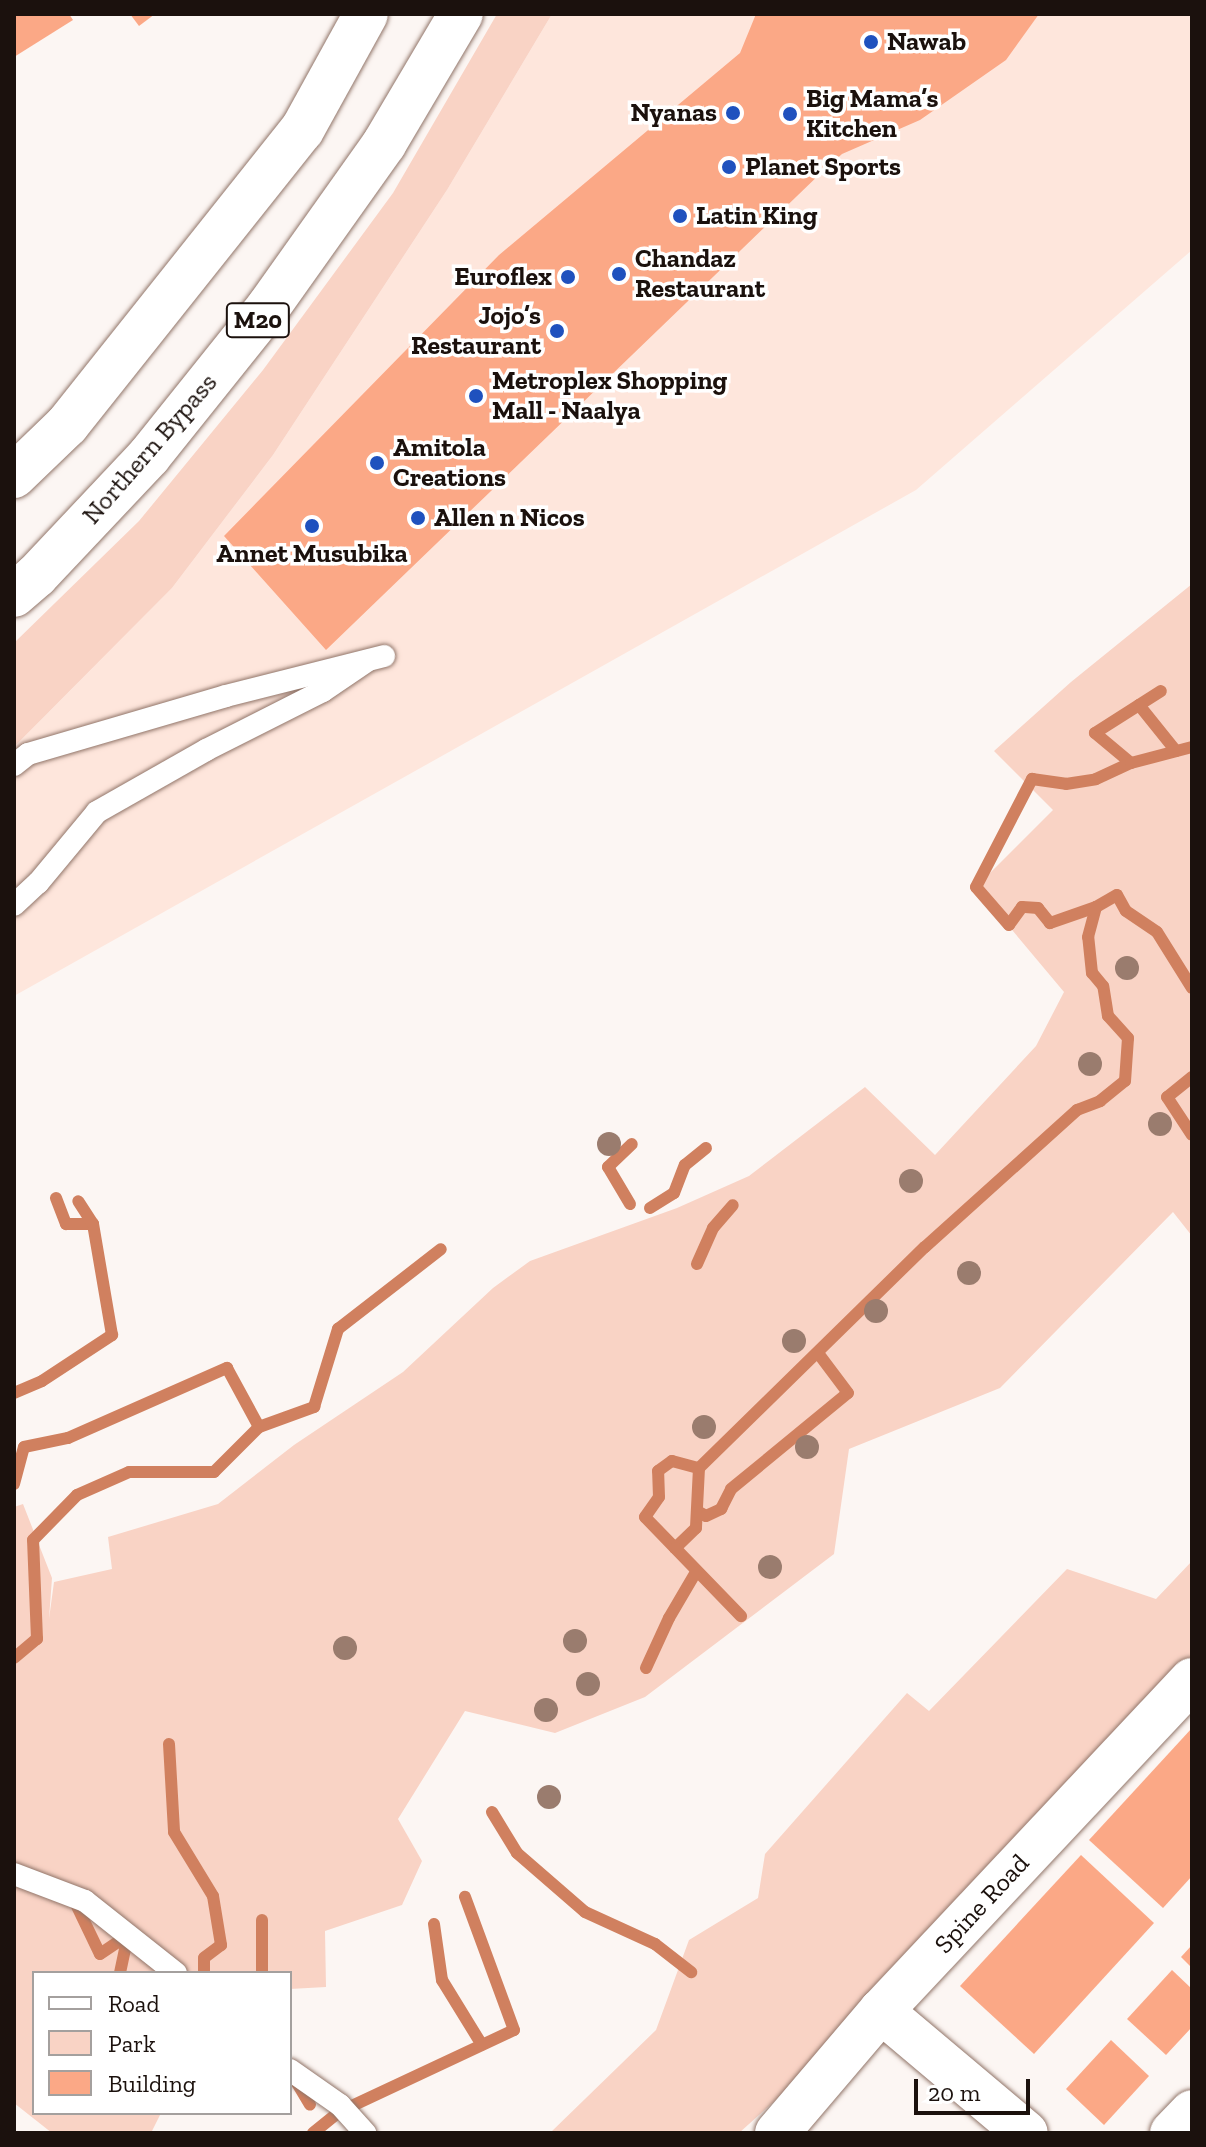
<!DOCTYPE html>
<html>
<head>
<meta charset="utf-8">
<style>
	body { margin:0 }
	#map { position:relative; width:1206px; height:2147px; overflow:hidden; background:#fcf6f3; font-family:"Zilla Slab",serif }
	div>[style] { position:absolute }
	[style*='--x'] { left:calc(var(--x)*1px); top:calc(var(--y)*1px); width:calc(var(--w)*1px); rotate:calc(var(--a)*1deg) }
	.built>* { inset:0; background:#fee6dc }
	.green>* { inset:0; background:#f9d3c5 }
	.stream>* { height:12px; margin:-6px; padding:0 6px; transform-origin:6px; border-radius:6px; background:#d0805f }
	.building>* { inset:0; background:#fba886 }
	.roads { filter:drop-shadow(0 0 2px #917569) drop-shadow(0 0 2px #917569) }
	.service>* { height:22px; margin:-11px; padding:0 11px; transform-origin:11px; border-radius:11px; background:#fff }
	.minor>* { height:44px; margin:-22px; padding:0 22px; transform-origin:22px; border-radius:22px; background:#fff }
	.motorway>* { height:44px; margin:-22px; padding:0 22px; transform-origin:22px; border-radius:22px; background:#fff }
	.trees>* { width:24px; height:24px; margin:-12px; border-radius:50%; background:#9a7c6e }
	.dots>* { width:22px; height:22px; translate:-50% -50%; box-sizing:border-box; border:4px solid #fff; border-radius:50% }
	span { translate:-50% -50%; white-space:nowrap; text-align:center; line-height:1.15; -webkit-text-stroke:7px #fff; paint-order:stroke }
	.shield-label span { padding:2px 6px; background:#fff; border:2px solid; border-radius:6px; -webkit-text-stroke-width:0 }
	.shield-label { font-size:24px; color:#1b110d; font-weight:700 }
	.poi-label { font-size:26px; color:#1b110d; font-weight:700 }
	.left { translate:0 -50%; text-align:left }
	.right { translate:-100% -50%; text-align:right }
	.street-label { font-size:26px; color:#1b110d }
	.frame { position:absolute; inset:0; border:16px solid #1b110d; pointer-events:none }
	.legend { position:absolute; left:32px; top:1971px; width:260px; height:144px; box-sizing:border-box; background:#fff; border:2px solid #a4a09e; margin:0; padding:10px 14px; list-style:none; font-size:24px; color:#1b110d }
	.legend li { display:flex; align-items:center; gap:16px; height:40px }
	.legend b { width:40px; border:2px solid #a4a09e }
	.scale { position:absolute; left:914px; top:2079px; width:116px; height:36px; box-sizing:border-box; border:4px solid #1b110d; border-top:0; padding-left:10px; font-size:24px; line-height:28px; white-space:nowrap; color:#1b110d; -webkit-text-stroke:6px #fff; paint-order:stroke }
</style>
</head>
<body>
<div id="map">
	<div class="built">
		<div style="clip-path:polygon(552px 14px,1192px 14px,1192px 250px,916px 490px,14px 996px,14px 747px,172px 588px,273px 455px,447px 190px)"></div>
	</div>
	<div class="green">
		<div style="clip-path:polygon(497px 14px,552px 14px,447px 190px,273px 455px,172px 588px,14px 747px,14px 643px,139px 521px,263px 370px,393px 193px)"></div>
		<div style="clip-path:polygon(1192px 584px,1192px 1236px,1173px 1212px,1000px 1388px,849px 1449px,834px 1554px,645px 1697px,555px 1733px,465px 1711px,398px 1819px,422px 1861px,402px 1905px,325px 1931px,326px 1987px,290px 1989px,290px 1973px,34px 1973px,34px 2113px,161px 2113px,151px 2133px,52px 2133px,14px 2103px,14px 1507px,23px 1504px,52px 1578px,49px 1619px,54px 1582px,112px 1569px,108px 1537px,218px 1504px,294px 1445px,403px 1372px,493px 1288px,530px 1261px,677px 1208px,749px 1176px,865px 1087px,935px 1155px,1036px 1046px,1064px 992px,976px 887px,1053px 810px,994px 751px,1071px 682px)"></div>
		<div style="clip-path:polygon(1192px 1561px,1192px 1658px,868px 2017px,739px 2133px,550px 2133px,656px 2030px,689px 1940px,758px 1898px,765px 1854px,907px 1693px,929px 1711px,1067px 1569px,1156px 1599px)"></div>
	</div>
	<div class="stream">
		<div style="--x:1139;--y:705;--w:59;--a:51.2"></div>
		<div style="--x:1131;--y:763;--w:47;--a:-140.2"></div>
		<div style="--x:1095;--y:733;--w:78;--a:-32.5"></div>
		<div style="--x:1096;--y:907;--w:24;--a:-30"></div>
		<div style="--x:1117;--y:895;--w:18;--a:61"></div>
		<div style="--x:1126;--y:911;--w:37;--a:34"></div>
		<div style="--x:1157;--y:932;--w:66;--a:58"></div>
		<div style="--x:1192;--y:1077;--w:32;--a:141"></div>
		<div style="--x:1167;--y:1097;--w:45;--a:56.7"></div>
		<div style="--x:56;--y:1198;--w:28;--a:69"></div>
		<div style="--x:66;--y:1224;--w:27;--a:0"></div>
		<div style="--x:630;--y:1204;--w:43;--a:-120.7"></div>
		<div style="--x:608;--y:1167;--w:33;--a:-44"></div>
		<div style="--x:650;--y:1208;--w:28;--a:-32"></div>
		<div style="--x:674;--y:1193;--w:30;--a:-69"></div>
		<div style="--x:685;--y:1165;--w:27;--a:-39"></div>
		<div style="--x:697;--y:1264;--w:39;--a:-66"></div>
		<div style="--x:713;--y:1228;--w:30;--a:-49"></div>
		<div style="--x:14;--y:1393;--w:30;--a:-23"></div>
		<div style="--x:42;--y:1381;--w:84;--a:-33.3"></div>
		<div style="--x:112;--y:1335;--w:113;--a:-99.7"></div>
		<div style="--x:93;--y:1224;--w:27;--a:-123"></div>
		<div style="--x:699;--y:1468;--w:60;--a:92.9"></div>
		<div style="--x:696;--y:1528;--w:29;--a:136"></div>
		<div style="--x:675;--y:1548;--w:43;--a:-134.1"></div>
		<div style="--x:645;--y:1517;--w:24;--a:-55"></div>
		<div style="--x:659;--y:1497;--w:26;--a:-92"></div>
		<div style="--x:658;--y:1471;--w:17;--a:-36"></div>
		<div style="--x:672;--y:1461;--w:28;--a:15"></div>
		<div style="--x:699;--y:1468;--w:316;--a:-44.4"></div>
		<div style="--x:925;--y:1247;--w:205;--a:-42"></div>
		<div style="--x:1077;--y:1110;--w:25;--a:-21"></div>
		<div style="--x:1100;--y:1101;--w:32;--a:-39"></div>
		<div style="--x:1125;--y:1081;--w:43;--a:-86"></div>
		<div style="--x:1128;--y:1038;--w:30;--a:-132"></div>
		<div style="--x:1108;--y:1016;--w:30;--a:-99"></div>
		<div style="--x:1103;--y:986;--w:17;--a:-130"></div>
		<div style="--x:1092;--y:973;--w:36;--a:-96"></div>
		<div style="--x:1088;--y:937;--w:31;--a:-75"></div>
		<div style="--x:1096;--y:907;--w:49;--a:160.8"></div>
		<div style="--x:1050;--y:923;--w:19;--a:-129"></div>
		<div style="--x:1038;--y:908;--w:16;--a:-176"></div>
		<div style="--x:1022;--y:907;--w:22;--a:126"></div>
		<div style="--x:1009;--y:925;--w:50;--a:-131"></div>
		<div style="--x:976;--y:887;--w:122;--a:-62.6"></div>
		<div style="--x:1032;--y:779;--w:34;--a:8"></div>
		<div style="--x:1066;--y:784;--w:30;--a:-9"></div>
		<div style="--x:1096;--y:779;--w:38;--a:-25"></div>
		<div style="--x:1131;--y:763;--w:63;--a:-14.7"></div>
		<div style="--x:14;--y:1484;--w:38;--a:-75"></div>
		<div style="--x:24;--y:1447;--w:45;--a:-11.6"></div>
		<div style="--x:68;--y:1438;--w:174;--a:-23.8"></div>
		<div style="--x:227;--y:1368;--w:67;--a:61.5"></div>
		<div style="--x:697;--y:1511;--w:10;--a:29"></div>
		<div style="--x:706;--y:1516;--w:17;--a:-25"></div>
		<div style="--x:721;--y:1509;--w:22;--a:-63"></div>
		<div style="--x:731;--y:1489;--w:151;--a:-39.4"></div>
		<div style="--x:848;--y:1393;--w:50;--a:-126.9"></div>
		<div style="--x:675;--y:1548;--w:95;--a:45.9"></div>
		<div style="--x:14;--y:1658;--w:30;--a:-40"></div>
		<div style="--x:37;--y:1639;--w:99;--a:-92.3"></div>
		<div style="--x:33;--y:1540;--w:63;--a:-45.6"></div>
		<div style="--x:77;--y:1495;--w:57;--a:-23.9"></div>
		<div style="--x:129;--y:1472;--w:85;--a:0"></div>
		<div style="--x:214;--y:1472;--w:64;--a:-45"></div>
		<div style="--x:259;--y:1427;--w:59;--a:-20"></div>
		<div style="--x:314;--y:1407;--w:82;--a:-72.9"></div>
		<div style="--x:338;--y:1329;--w:130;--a:-37.8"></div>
		<div style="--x:646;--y:1668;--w:55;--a:-65.3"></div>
		<div style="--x:669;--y:1618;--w:53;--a:-59.6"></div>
		<div style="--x:169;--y:1744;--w:88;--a:86.7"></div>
		<div style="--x:174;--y:1832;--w:75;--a:58.6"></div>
		<div style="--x:213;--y:1896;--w:50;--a:80.7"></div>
		<div style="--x:221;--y:1945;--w:21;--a:143"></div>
		<div style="--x:204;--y:1958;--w:15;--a:90"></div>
		<div style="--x:492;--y:1812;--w:48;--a:58.6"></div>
		<div style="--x:517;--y:1853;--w:90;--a:40.9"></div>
		<div style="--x:585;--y:1912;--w:77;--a:24.6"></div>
		<div style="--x:655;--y:1944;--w:46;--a:37.9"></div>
		<div style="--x:73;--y:1898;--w:62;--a:64.3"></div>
		<div style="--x:100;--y:1954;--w:34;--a:-34"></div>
		<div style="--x:128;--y:1935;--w:39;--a:102"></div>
		<div style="--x:434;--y:1924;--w:57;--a:81.9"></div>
		<div style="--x:442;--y:1980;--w:76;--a:58.4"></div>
		<div style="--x:262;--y:1973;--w:53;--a:-90"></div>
		<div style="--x:294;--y:2078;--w:31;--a:59"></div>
		<div style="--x:313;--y:2133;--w:33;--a:-39"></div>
		<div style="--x:339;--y:2112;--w:193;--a:-25.1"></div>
		<div style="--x:514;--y:2030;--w:142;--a:-110.2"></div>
	</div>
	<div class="building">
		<div style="clip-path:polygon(14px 14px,69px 14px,73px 20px,14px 57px)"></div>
		<div style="clip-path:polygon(130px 14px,155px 14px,139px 26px)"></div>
		<div style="clip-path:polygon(756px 14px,1039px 14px,1006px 60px,920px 120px,842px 154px,824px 170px,326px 650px,224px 536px,499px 255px,740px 53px)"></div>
		<div style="clip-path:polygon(1192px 1728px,1192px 1876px,1163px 1908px,1089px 1840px)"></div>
		<div style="clip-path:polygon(1081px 1855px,1154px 1923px,1034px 2054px,960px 1986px)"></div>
		<div style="clip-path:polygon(1192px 1945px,1192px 1968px,1181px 1957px)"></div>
		<div style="clip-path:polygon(1172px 1970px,1192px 1989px,1192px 2027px,1166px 2055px,1127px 2019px)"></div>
		<div style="clip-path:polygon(1111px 2040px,1149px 2076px,1104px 2125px,1066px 2089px)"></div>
	</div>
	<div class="roads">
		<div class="service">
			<div style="--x:14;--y:765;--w:18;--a:-38"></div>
			<div style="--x:28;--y:754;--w:206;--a:-16.3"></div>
			<div style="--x:226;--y:696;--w:163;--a:-14.2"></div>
			<div style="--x:14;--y:905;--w:33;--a:-43"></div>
			<div style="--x:38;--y:883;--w:92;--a:-50.3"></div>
			<div style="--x:97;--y:812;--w:125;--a:-29.6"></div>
			<div style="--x:206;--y:750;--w:131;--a:-26.8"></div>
			<div style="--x:323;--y:691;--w:53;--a:-34.3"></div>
			<div style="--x:14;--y:1874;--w:76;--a:20.8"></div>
			<div style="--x:85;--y:1901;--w:116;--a:38.4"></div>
			<div style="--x:290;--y:2070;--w:61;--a:35"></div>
			<div style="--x:340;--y:2105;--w:38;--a:48"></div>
		</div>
		<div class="minor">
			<div style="--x:881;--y:2011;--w:189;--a:40.1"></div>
			<div style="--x:777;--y:2133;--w:160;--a:-49.6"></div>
			<div style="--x:881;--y:2011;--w:454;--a:-46.8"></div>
			<div style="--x:1172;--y:2133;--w:29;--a:-46"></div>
		</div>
		<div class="motorway">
			<div style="--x:14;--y:476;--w:74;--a:-43.9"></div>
			<div style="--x:67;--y:425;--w:377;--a:-51.5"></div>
			<div style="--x:302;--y:130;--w:132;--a:-61.1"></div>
			<div style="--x:14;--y:595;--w:30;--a:-41"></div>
			<div style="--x:37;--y:575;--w:163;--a:-46.7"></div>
			<div style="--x:149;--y:456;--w:192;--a:-51.3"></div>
			<div style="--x:269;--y:306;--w:199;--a:-54.6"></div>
			<div style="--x:384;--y:144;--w:151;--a:-59.4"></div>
		</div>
	</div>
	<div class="trees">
		<div style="left:1127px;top:968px"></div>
		<div style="left:1090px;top:1064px"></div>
		<div style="left:1160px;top:1124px"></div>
		<div style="left:609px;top:1144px"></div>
		<div style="left:911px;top:1181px"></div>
		<div style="left:969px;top:1273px"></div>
		<div style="left:876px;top:1311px"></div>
		<div style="left:794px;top:1341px"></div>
		<div style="left:704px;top:1427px"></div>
		<div style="left:807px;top:1447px"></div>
		<div style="left:770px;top:1567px"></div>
		<div style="left:575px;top:1641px"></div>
		<div style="left:345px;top:1648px"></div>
		<div style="left:588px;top:1684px"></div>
		<div style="left:546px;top:1710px"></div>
		<div style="left:549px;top:1797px"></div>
	</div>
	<div class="dots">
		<div style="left:871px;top:42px;background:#1f51be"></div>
		<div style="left:733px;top:113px;background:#1f51be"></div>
		<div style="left:790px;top:114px;background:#1f51be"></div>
		<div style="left:729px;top:167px;background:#1f51be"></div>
		<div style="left:680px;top:216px;background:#1f51be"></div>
		<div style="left:619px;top:274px;background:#1f51be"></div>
		<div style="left:568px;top:277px;background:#1f51be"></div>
		<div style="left:557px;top:331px;background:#1f51be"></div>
		<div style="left:476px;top:396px;background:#1f51be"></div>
		<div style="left:377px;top:463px;background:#1f51be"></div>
		<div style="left:418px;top:518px;background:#1f51be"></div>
		<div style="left:312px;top:526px;background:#1f51be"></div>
	</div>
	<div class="shield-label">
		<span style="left:258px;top:320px">M20</span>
	</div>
	<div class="poi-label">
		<span class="left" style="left:887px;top:42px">Nawab</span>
		<span class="left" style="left:806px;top:114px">Big Mama’s<br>Kitchen</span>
		<span class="right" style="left:717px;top:113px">Nyanas</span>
		<span class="left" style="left:745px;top:167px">Planet Sports</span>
		<span class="left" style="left:696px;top:216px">Latin King</span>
		<span class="left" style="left:635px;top:274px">Chandaz<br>Restaurant</span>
		<span class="right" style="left:552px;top:277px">Euroflex</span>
		<span class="right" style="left:541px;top:331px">Jojo’s<br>Restaurant</span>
		<span class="left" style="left:492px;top:396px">Metroplex Shopping<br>Mall - Naalya</span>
		<span class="left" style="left:393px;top:463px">Amitola<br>Creations</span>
		<span class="left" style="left:434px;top:518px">Allen n Nicos</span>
		<span style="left:312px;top:554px">Annet Musubika</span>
	</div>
	<div class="street-label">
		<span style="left:150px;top:449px;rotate:-49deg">Northern Bypass</span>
		<span style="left:982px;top:1904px;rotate:-47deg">Spine Road</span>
	</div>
	<div class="frame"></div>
	<ul class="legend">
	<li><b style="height:10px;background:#fff"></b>Road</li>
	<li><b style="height:22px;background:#f9d3c5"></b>Park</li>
	<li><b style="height:22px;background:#fba886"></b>Building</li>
	</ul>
	<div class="scale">20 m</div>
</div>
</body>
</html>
